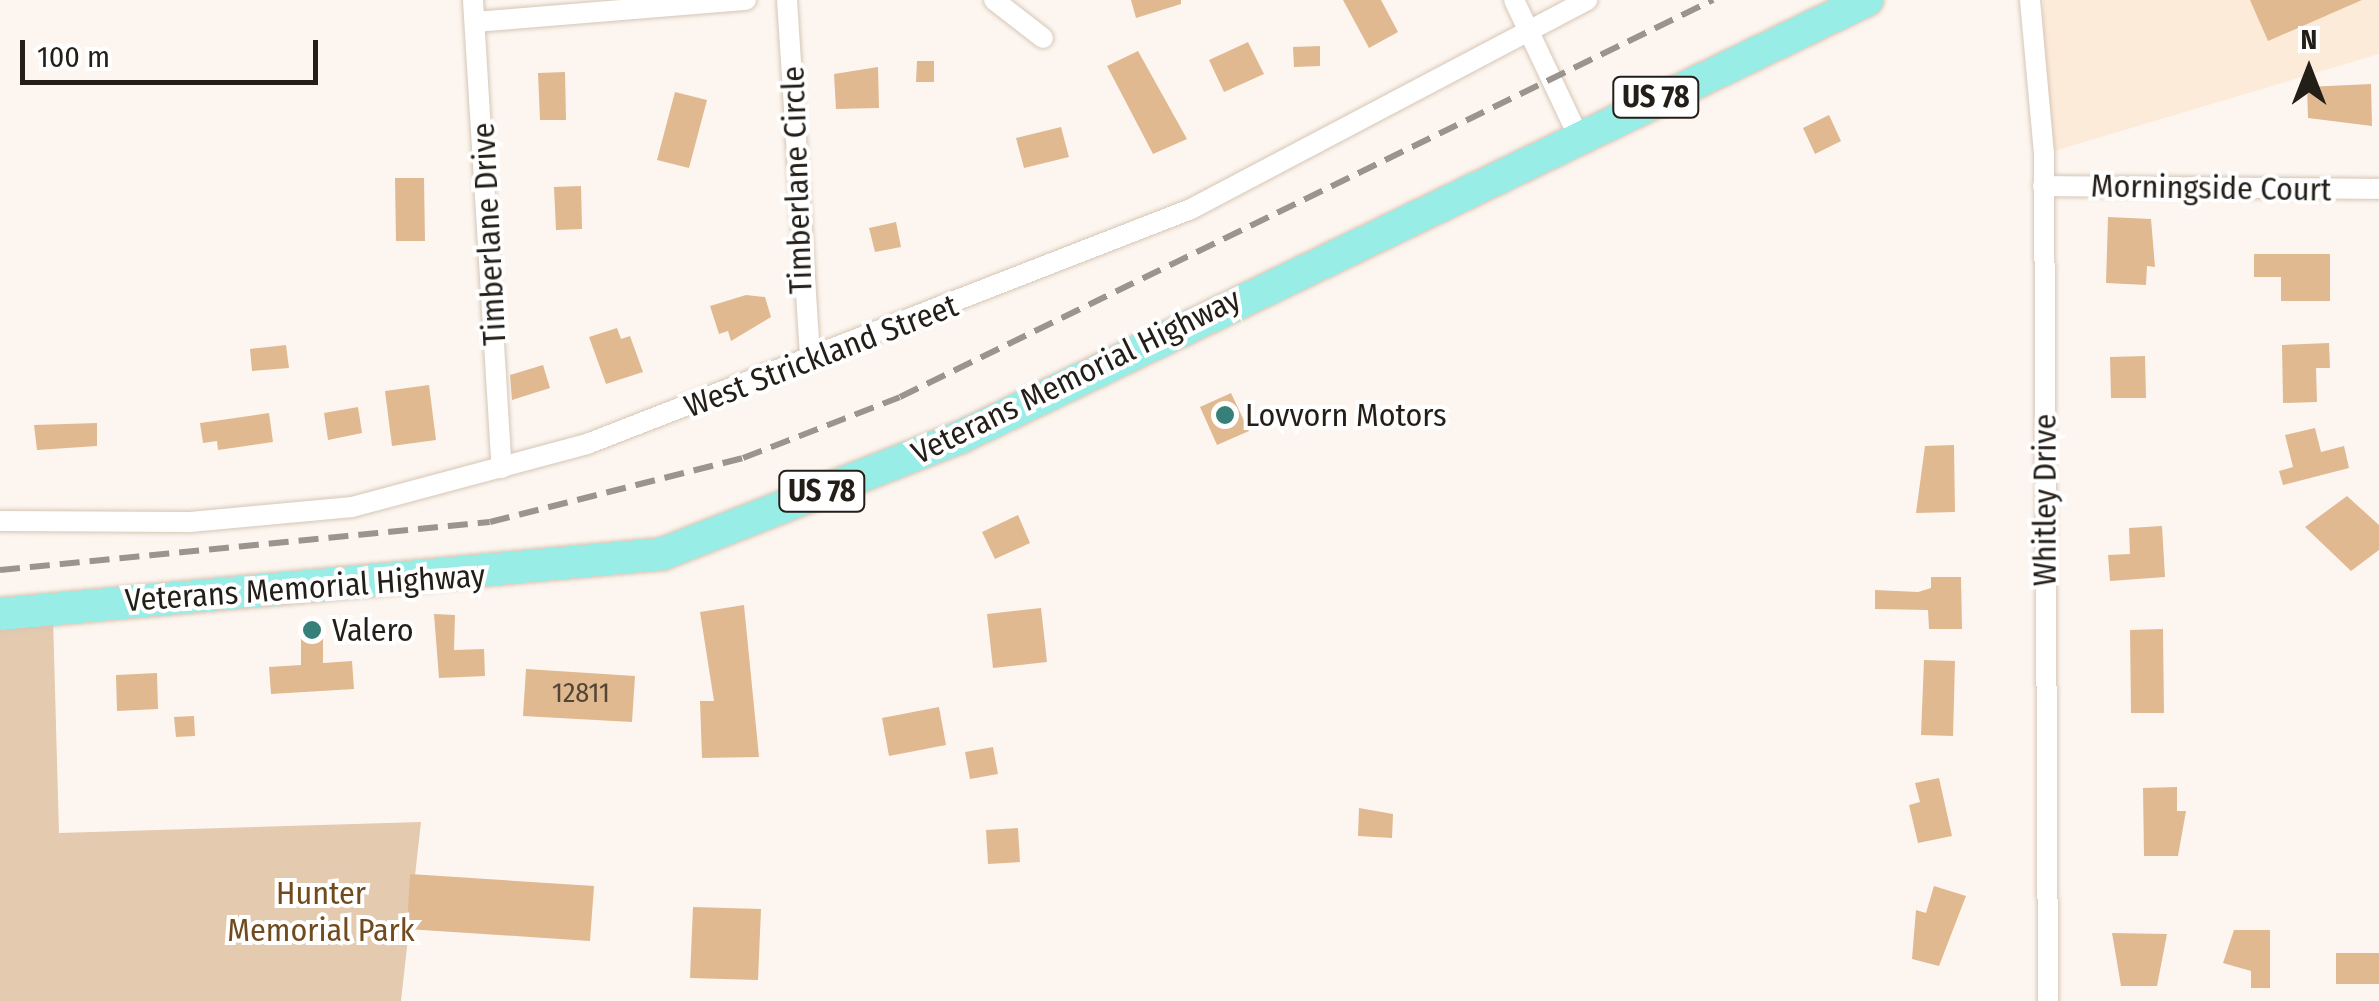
<!DOCTYPE html>
<html>
<head>
<meta charset="utf-8">
<style>
	body { margin:0 }
	#map { position:relative; width:2379px; height:1001px; overflow:hidden; background:#fdf6f0; font-family:"Fira Sans Condensed",sans-serif }
	div>[style] { position:absolute }
	[style*='--x'] { left:calc(var(--x)*1px); top:calc(var(--y)*1px); width:calc(var(--w)*1px); rotate:calc(var(--a)*1deg) }
	.built>* { inset:0; background:#fdebda }
	.green>* { inset:0; background:#e4caaf }
	.building>* { inset:0; background:#e0b991 }
	.roads { filter:drop-shadow(0 0 2px #d5c6b6) drop-shadow(0 0 2px #d5c6b6) }
	.street>* { height:20px; margin:-10px; padding:0 10px; transform-origin:10px; border-radius:10px; background:#fff }
	.primary>* { height:32px; margin:-16px; padding:0 16px; transform-origin:16px; border-radius:16px; background:#98ede7 }
	.rail>* { height:6px; margin-top:-3px; transform-origin:0; background:repeating-linear-gradient(90deg,#9a948e 0 20px,transparent 0 30px) }
	.dots>* { width:28px; height:28px; translate:-50% -50%; box-sizing:border-box; border:5px solid #fff; border-radius:50% }
	span { translate:-50% -50%; white-space:nowrap; text-align:center; line-height:1.15; -webkit-text-stroke:8px #fff; paint-order:stroke }
	.number-label { font-size:28px; color:#534536 }
	.number-label span { -webkit-text-stroke-width:0 }
	.shield-label span { padding:2px 8px; background:#fff; border:2px solid; border-radius:8px; -webkit-text-stroke-width:0 }
	.shield-label { font-size:30px; color:#241e18; font-weight:700 }
	.street-label { font-size:32px; color:#241e18 }
	.poi-label { font-size:32px; color:#241e18 }
	.left { translate:0 -50%; text-align:left }
	.park-label { font-size:32px; color:#714a1d }
	.north { position:absolute; left:2259px; top:20px; width:100px; height:100px; -webkit-text-stroke:8px #fff; paint-order:stroke; rotate:0deg; font-size:28px; font-weight:700; line-height:40px; text-align:center; color:#241e18 }
	.north::after { content:''; display:block; margin:auto; width:35px; height:45px; background:#241e18; clip-path:polygon(50% 0,100% 100%,50% 72%,0 100%) }
	.scale { position:absolute; left:20px; top:40px; width:298px; height:45px; box-sizing:border-box; border:5px solid #241e18; border-top:0; padding-left:12px; font-size:30px; line-height:35px; white-space:nowrap; color:#241e18; -webkit-text-stroke:8px #fff; paint-order:stroke }
</style>
</head>
<body>
<div id="map">
	<div class="built">
		<div style="clip-path:polygon(2043px 0,2379px 0,2379px 54px,2044px 154px)"></div>
	</div>
	<div class="green">
		<div style="clip-path:polygon(53px 617px,59px 833px,421px 822px,401px 1001px,0 1001px,0 622px)"></div>
	</div>
	<div class="building">
		<div style="clip-path:polygon(1131px 0,1181px 0,1181px 4px,1136px 18px)"></div>
		<div style="clip-path:polygon(1343px 0,1381px 0,1398px 32px,1369px 48px)"></div>
		<div style="clip-path:polygon(2250px 0,2362px 0,2268px 41px)"></div>
		<div style="clip-path:polygon(1248px 42px,1264px 74px,1224px 92px,1209px 60px)"></div>
		<div style="clip-path:polygon(1320px 46px,1320px 66px,1294px 67px,1293px 47px)"></div>
		<div style="clip-path:polygon(1138px 51px,1187px 139px,1153px 154px,1107px 66px)"></div>
		<div style="clip-path:polygon(917px 61px,934px 61px,934px 82px,916px 82px)"></div>
		<div style="clip-path:polygon(878px 67px,879px 108px,836px 109px,834px 74px)"></div>
		<div style="clip-path:polygon(565px 72px,566px 120px,540px 120px,538px 73px)"></div>
		<div style="clip-path:polygon(2371px 84px,2372px 126px,2308px 118px,2307px 87px)"></div>
		<div style="clip-path:polygon(675px 92px,707px 100px,689px 168px,657px 160px)"></div>
		<div style="clip-path:polygon(1829px 115px,1841px 141px,1815px 154px,1803px 128px)"></div>
		<div style="clip-path:polygon(1061px 127px,1069px 157px,1024px 168px,1016px 138px)"></div>
		<div style="clip-path:polygon(395px 178px,424px 178px,425px 241px,396px 241px)"></div>
		<div style="clip-path:polygon(581px 186px,582px 229px,556px 230px,554px 187px)"></div>
		<div style="clip-path:polygon(2108px 217px,2151px 219px,2155px 267px,2147px 266px,2146px 285px,2106px 283px)"></div>
		<div style="clip-path:polygon(896px 222px,901px 247px,875px 252px,869px 228px)"></div>
		<div style="clip-path:polygon(2254px 254px,2330px 254px,2330px 301px,2281px 301px,2281px 277px,2254px 277px)"></div>
		<div style="clip-path:polygon(746px 295px,765px 297px,771px 317px,731px 341px,728px 331px,719px 334px,710px 306px)"></div>
		<div style="clip-path:polygon(617px 328px,621px 339px,630px 336px,643px 372px,606px 384px,589px 337px)"></div>
		<div style="clip-path:polygon(2329px 343px,2330px 368px,2316px 368px,2317px 402px,2283px 403px,2282px 345px)"></div>
		<div style="clip-path:polygon(286px 345px,289px 368px,252px 371px,250px 349px)"></div>
		<div style="clip-path:polygon(2145px 356px,2146px 398px,2111px 398px,2110px 357px)"></div>
		<div style="clip-path:polygon(543px 365px,550px 388px,512px 400px,510px 375px)"></div>
		<div style="clip-path:polygon(429px 385px,436px 440px,392px 446px,385px 391px)"></div>
		<div style="clip-path:polygon(1231px 393px,1249px 431px,1217px 445px,1200px 407px)"></div>
		<div style="clip-path:polygon(358px 407px,362px 433px,328px 440px,324px 413px)"></div>
		<div style="clip-path:polygon(269px 413px,273px 442px,218px 450px,217px 441px,203px 443px,200px 423px)"></div>
		<div style="clip-path:polygon(97px 423px,97px 446px,37px 450px,34px 425px)"></div>
		<div style="clip-path:polygon(2315px 428px,2321px 452px,2344px 446px,2349px 468px,2283px 485px,2279px 471px,2293px 467px,2285px 435px)"></div>
		<div style="clip-path:polygon(1954px 445px,1955px 512px,1916px 513px,1925px 446px)"></div>
		<div style="clip-path:polygon(2347px 496px,2379px 525px,2379px 550px,2351px 571px,2305px 527px)"></div>
		<div style="clip-path:polygon(1018px 515px,1030px 543px,995px 559px,982px 532px)"></div>
		<div style="clip-path:polygon(2162px 526px,2165px 577px,2110px 581px,2108px 555px,2130px 554px,2129px 528px)"></div>
		<div style="clip-path:polygon(1931px 577px,1961px 577px,1962px 629px,1929px 629px,1928px 610px,1875px 609px,1875px 590px,1918px 592px,1931px 588px)"></div>
		<div style="clip-path:polygon(744px 605px,759px 757px,702px 758px,700px 701px,714px 701px,700px 612px)"></div>
		<div style="clip-path:polygon(1041px 608px,1047px 662px,993px 668px,987px 614px)"></div>
		<div style="clip-path:polygon(434px 614px,455px 615px,454px 650px,484px 649px,485px 676px,439px 678px)"></div>
		<div style="clip-path:polygon(301px 621px,323px 621px,323px 663px,352px 661px,354px 689px,271px 694px,269px 667px,301px 665px)"></div>
		<div style="clip-path:polygon(2163px 629px,2164px 713px,2131px 713px,2130px 630px)"></div>
		<div style="clip-path:polygon(1924px 660px,1955px 661px,1953px 736px,1921px 735px)"></div>
		<div style="clip-path:polygon(526px 669px,635px 676px,632px 722px,523px 716px)"></div>
		<div style="clip-path:polygon(157px 673px,158px 709px,117px 711px,116px 675px)"></div>
		<div style="clip-path:polygon(939px 707px,946px 745px,889px 756px,882px 718px)"></div>
		<div style="clip-path:polygon(194px 716px,195px 736px,176px 737px,174px 717px)"></div>
		<div style="clip-path:polygon(993px 747px,998px 774px,970px 779px,965px 752px)"></div>
		<div style="clip-path:polygon(1939px 778px,1952px 836px,1918px 843px,1909px 805px,1920px 802px,1915px 783px)"></div>
		<div style="clip-path:polygon(2177px 787px,2177px 811px,2186px 811px,2178px 856px,2144px 856px,2143px 788px)"></div>
		<div style="clip-path:polygon(1359px 808px,1393px 814px,1392px 838px,1358px 836px)"></div>
		<div style="clip-path:polygon(1018px 828px,1020px 862px,988px 864px,986px 830px)"></div>
		<div style="clip-path:polygon(410px 874px,594px 886px,590px 941px,407px 929px)"></div>
		<div style="clip-path:polygon(1934px 886px,1966px 896px,1939px 966px,1912px 959px,1916px 910px,1926px 913px)"></div>
		<div style="clip-path:polygon(693px 907px,761px 909px,758px 980px,690px 978px)"></div>
		<div style="clip-path:polygon(2234px 930px,2270px 930px,2270px 988px,2251px 988px,2251px 971px,2223px 963px)"></div>
		<div style="clip-path:polygon(2112px 933px,2167px 934px,2157px 986px,2121px 986px)"></div>
		<div style="clip-path:polygon(2336px 953px,2379px 953px,2379px 984px,2336px 984px)"></div>
	</div>
	<div class="roads">
		<div class="street">
			<div style="--x:473;--y:0;--w:469;--a:86.5"></div>
			<div style="--x:787;--y:0;--w:361;--a:86.3"></div>
			<div style="--x:994;--y:0;--w:62;--a:37.8"></div>
			<div style="--x:1514;--y:0;--w:147;--a:64.7"></div>
			<div style="--x:2030;--y:0;--w:155;--a:84.8"></div>
			<div style="--x:2044;--y:154;--w:847;--a:89.73"></div>
			<div style="--x:476;--y:22;--w:271;--a:-4.7"></div>
			<div style="--x:2043;--y:186;--w:336;--a:0.5"></div>
			<div style="--x:0;--y:521;--w:190;--a:0.3"></div>
			<div style="--x:190;--y:522;--w:163;--a:-5.3"></div>
			<div style="--x:352;--y:507;--w:243;--a:-15"></div>
			<div style="--x:587;--y:444;--w:648;--a:-21.26"></div>
			<div style="--x:1191;--y:209;--w:448;--a:-27.8"></div>
		</div>
		<div class="primary">
			<div style="--x:0;--y:614;--w:665;--a:-5.18"></div>
			<div style="--x:662;--y:554;--w:321;--a:-21.4"></div>
			<div style="--x:961;--y:437;--w:1006;--a:-25.75"></div>
		</div>
	</div>
	<div class="rail">
		<div style="--x:0;--y:570;--w:492;--a:-5.6"></div>
		<div style="--x:490;--y:522;--w:261;--a:-14.2"></div>
		<div style="--x:743;--y:458;--w:168;--a:-21.2"></div>
		<div style="--x:900;--y:397;--w:905;--a:-26.03"></div>
	</div>
	<div class="dots">
		<div style="left:1225px;top:415px;background:#377f79"></div>
		<div style="left:312px;top:630px;background:#377f79"></div>
	</div>
	<div class="number-label">
		<span style="left:581px;top:693px">12811</span>
	</div>
	<div class="shield-label">
		<span style="left:1656px;top:97px">US 78</span>
		<span style="left:822px;top:491px">US 78</span>
	</div>
	<div class="street-label">
		<span style="left:797px;top:180px;rotate:-92deg">Timberlane Circle</span>
		<span style="left:2211px;top:188px;rotate:1deg">Morningside Court</span>
		<span style="left:489px;top:234px;rotate:-93deg">Timberlane Drive</span>
		<span style="left:821px;top:356px;rotate:-21deg">West Strickland Street</span>
		<span style="left:1076px;top:376px;rotate:-26deg">Veterans Memorial Highway</span>
		<span style="left:2045px;top:500px;rotate:-90deg">Whitley Drive</span>
		<span style="left:305px;top:588px;rotate:-4deg">Veterans Memorial Highway</span>
	</div>
	<div class="poi-label">
		<span class="left" style="left:1245px;top:415px">Lovvorn Motors</span>
		<span class="left" style="left:332px;top:630px">Valero</span>
	</div>
	<div class="park-label">
		<span style="left:321px;top:912px">Hunter<br>Memorial Park</span>
	</div>
	<div class="north">N</div>
	<div class="scale">100 m</div>
</div>
</body>
</html>
